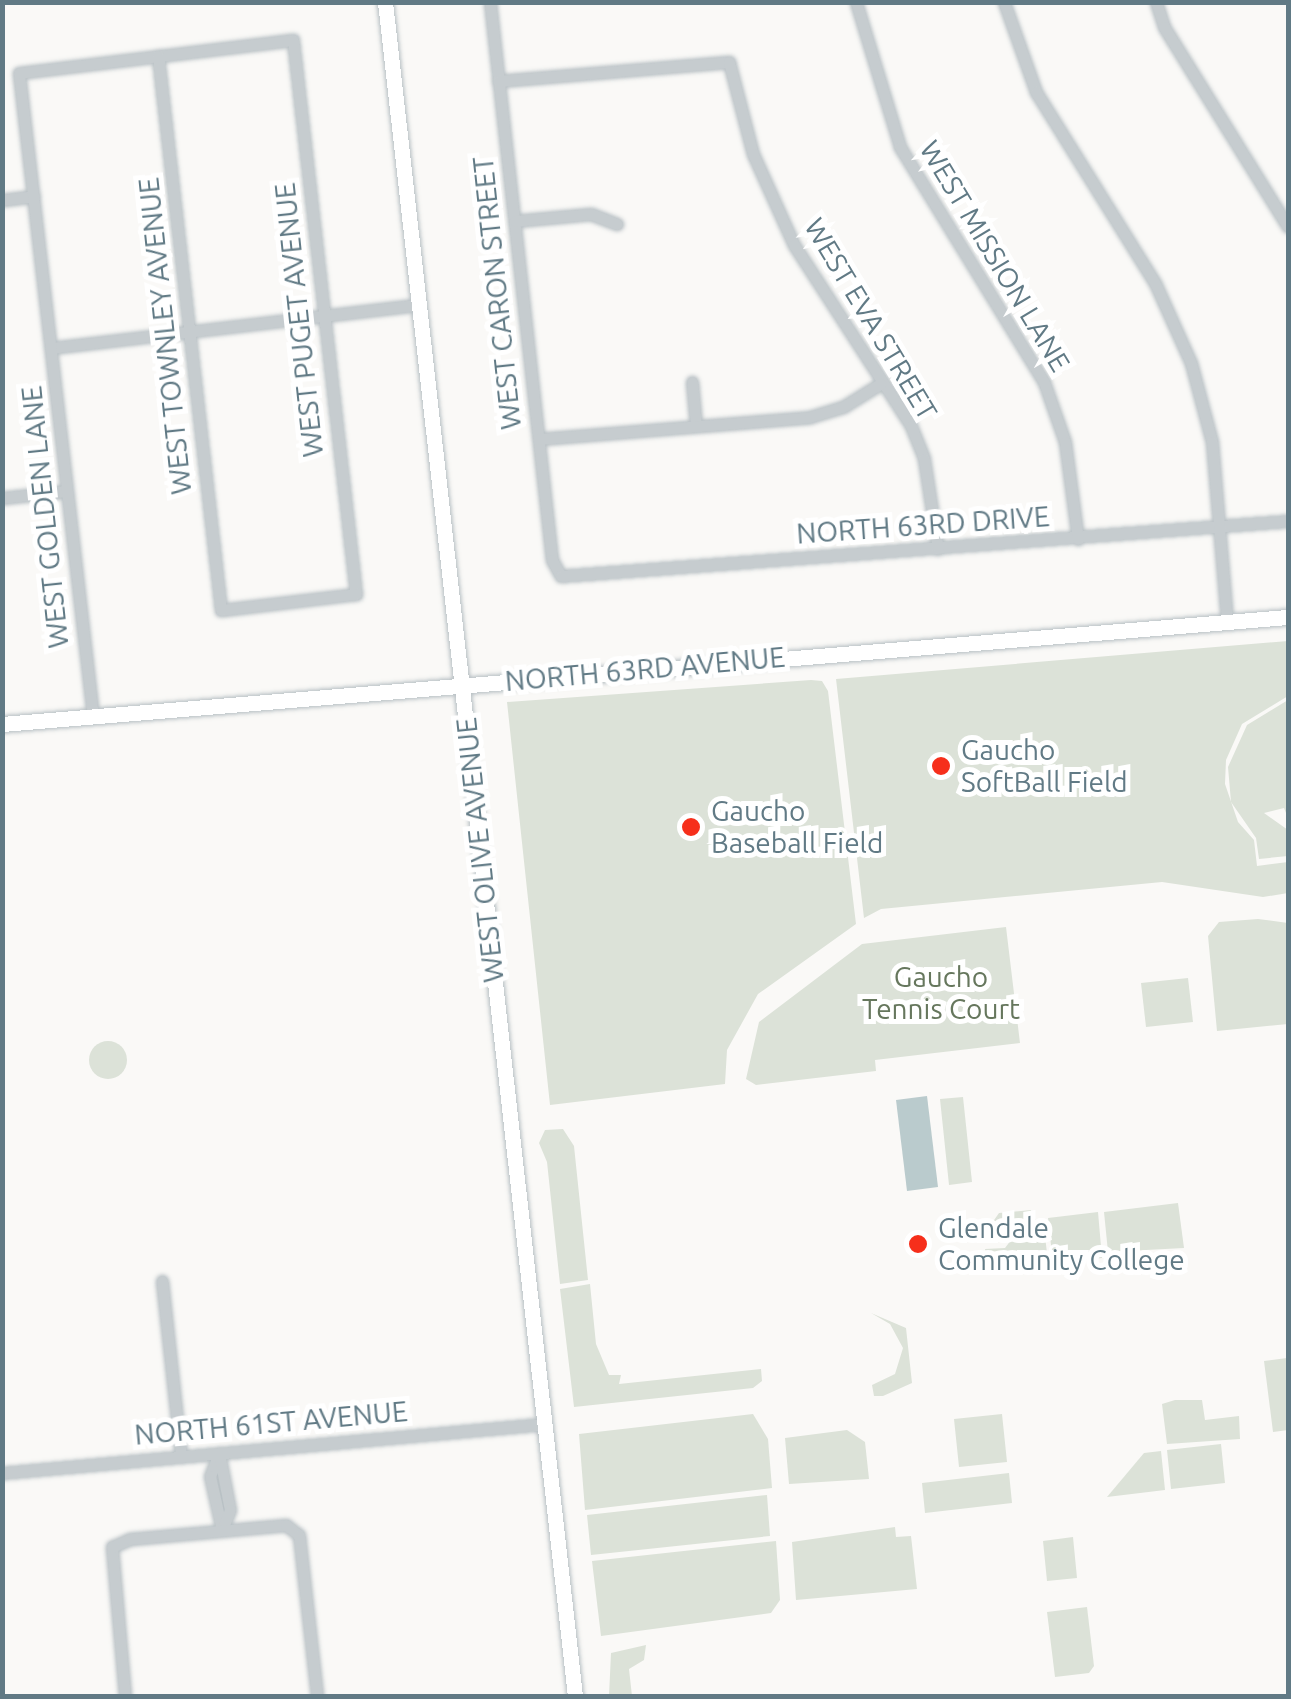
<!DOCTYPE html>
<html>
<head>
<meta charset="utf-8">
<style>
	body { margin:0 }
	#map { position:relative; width:1291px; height:1699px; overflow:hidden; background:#faf9f7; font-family:Ubuntu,sans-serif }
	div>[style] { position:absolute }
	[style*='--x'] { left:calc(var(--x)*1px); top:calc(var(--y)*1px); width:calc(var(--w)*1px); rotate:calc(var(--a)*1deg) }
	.green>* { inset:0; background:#dce2d8 }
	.round { border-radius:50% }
	.water>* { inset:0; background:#bacbcd }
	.roads { filter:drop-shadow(0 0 2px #b8c0c4) drop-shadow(0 0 2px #b8c0c4) }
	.street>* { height:11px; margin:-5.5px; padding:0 5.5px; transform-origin:5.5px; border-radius:5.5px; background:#c6cccf }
	.secondary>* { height:15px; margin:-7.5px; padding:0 7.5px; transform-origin:7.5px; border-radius:7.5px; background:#fff }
	.dots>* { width:28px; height:28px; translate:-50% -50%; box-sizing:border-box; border:5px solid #fff; border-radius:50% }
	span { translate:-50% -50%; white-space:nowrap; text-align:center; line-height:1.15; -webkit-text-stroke:10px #fff; paint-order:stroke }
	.street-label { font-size:28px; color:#617a85 }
	.poi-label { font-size:28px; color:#617a85 }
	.left { translate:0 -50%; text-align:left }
	.park-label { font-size:28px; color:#66775d }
	.frame { position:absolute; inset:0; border:5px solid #617a85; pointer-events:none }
</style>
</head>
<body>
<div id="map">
	<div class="green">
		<div style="clip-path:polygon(1288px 641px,1288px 696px,1242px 724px,1226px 760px,1225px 784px,1238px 822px,1254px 840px,1257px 866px,1288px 862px,1288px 893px,1263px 897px,1162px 882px,881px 909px,864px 918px,836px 679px)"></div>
		<div style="clip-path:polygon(811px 680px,822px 681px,828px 691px,856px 924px,758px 994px,727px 1050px,725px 1084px,550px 1105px,507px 702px)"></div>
		<div style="clip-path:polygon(1288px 700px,1288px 818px,1284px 808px,1264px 813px,1288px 830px,1288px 856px,1259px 859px,1256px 838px,1231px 802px,1228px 767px,1247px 725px)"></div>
		<div style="clip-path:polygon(1258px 919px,1288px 923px,1288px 1024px,1217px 1031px,1208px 936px,1219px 922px)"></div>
		<div style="clip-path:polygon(1006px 927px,1020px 1043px,875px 1060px,876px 1071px,756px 1085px,746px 1079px,759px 1022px,862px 944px)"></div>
		<div style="clip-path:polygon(1188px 978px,1193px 1022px,1146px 1027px,1141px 983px)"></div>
		<div class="round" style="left:89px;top:1041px;width:38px;height:38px"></div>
		<div style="clip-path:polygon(963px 1097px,972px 1182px,949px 1185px,940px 1099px)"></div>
		<div style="clip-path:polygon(563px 1129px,574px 1146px,588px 1280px,560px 1284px,547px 1162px,539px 1143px,545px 1130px)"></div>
		<div style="clip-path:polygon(1178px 1203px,1184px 1248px,1108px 1252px,1104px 1212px)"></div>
		<div style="clip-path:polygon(1031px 1210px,1032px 1220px,1043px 1219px,1047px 1253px,1026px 1256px,1024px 1266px,1015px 1258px,987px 1260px,985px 1249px,1005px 1248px,1014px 1236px,983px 1236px,999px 1213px)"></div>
		<div style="clip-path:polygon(1098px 1212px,1102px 1258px,1053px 1263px,1048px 1218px)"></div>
		<div style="clip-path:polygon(590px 1284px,596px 1344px,609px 1375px,621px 1375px,619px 1384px,761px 1369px,762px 1381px,753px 1388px,574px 1407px,560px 1289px)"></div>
		<div style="clip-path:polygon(871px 1313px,906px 1328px,912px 1383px,883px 1396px,874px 1396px,872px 1385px,895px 1374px,903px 1348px,890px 1324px)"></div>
		<div style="clip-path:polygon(1287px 1358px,1288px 1430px,1273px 1432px,1264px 1361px)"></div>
		<div style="clip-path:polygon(1175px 1400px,1202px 1400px,1205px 1420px,1239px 1416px,1240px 1439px,1167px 1444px,1162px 1404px)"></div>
		<div style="clip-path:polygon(753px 1414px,768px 1439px,772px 1488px,585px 1510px,579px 1434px)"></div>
		<div style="clip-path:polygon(1002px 1414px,1007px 1462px,959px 1467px,954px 1419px)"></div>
		<div style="clip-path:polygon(847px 1430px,865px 1442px,869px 1479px,789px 1484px,785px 1438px)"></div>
		<div style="clip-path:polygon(1221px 1444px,1225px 1483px,1171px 1489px,1167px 1450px)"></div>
		<div style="clip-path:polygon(1161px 1451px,1165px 1490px,1107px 1497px,1144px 1453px)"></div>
		<div style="clip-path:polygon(1009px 1473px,1012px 1503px,925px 1513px,922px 1483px)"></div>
		<div style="clip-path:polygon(767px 1495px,770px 1536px,591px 1555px,587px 1515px)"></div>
		<div style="clip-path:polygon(895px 1527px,896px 1537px,911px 1536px,917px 1589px,796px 1600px,792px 1542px)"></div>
		<div style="clip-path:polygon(1073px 1537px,1077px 1578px,1047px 1581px,1043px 1541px)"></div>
		<div style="clip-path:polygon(776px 1541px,780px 1600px,771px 1613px,601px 1636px,592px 1561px)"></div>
		<div style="clip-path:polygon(1087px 1607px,1094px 1666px,1089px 1673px,1055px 1677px,1047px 1612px)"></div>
		<div style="clip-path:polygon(646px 1645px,644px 1660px,629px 1669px,632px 1696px,609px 1696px,611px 1653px)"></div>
	</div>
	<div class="water">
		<div style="clip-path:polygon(927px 1096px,938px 1187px,907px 1191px,896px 1100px)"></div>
	</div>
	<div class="roads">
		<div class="street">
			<div style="--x:490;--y:2;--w:561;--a:83.66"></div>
			<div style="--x:552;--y:560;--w:18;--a:61"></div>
			<div style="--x:561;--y:576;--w:729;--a:-4.33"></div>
			<div style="--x:856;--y:2;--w:152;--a:73.1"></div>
			<div style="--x:900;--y:147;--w:276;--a:58.5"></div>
			<div style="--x:1044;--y:382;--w:64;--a:70.7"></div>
			<div style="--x:1065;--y:442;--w:98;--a:82.4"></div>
			<div style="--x:1004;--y:2;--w:96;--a:70.4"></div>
			<div style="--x:1036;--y:92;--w:225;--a:58.1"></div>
			<div style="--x:1155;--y:283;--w:88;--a:65.8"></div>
			<div style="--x:1191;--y:363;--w:82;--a:75.1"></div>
			<div style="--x:1212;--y:442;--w:180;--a:85.2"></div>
			<div style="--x:1156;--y:2;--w:26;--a:72"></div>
			<div style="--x:1164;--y:27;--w:235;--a:58.2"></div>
			<div style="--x:498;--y:81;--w:232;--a:-4.7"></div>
			<div style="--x:729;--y:62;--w:95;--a:75.4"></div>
			<div style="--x:753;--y:154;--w:100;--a:65.7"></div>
			<div style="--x:794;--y:245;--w:216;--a:57.1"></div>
			<div style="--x:911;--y:426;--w:35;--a:68"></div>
			<div style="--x:924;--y:459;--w:91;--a:81.2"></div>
			<div style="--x:2;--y:200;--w:32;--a:-7"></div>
			<div style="--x:515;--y:221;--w:76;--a:-5.3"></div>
			<div style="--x:591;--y:214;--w:28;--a:21"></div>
			<div style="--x:51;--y:348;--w:371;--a:-6.7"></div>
			<div style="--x:692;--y:382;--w:44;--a:84.8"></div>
			<div style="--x:539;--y:439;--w:272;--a:-4.6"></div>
			<div style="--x:810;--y:417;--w:34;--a:-17"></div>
			<div style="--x:843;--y:407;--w:44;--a:-31.9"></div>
			<div style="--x:2;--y:498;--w:65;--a:-6.1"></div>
			<div style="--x:93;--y:716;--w:647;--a:-96.57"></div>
			<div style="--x:19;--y:73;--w:276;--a:-6.9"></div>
			<div style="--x:293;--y:40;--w:558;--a:83.51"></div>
			<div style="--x:356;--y:594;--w:136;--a:173.2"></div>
			<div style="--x:221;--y:610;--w:558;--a:-96.49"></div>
			<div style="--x:162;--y:1281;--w:176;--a:83.8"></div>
			<div style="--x:219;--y:1453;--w:25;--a:111"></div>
			<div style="--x:210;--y:1476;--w:55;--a:77.5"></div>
			<div style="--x:219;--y:1453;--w:58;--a:79.1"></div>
			<div style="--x:230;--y:1510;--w:22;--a:112"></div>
			<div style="--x:2;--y:1473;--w:544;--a:-5.17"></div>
			<div style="--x:125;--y:1696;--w:150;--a:-95"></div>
			<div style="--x:112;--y:1547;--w:20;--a:-24"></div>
			<div style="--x:130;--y:1539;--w:157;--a:-5.1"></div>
			<div style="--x:286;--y:1525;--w:16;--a:38"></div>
			<div style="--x:299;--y:1535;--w:162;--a:83.6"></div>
		</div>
		<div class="secondary">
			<div style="--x:385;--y:2;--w:1705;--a:83.6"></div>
			<div style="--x:2;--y:724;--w:1290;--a:-4.76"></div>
		</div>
	</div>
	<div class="dots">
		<div style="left:941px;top:766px;background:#f62f1b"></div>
		<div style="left:691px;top:827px;background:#f62f1b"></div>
		<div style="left:918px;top:1244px;background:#f62f1b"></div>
	</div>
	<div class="street-label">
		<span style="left:995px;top:256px;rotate:59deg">WEST MISSION LANE</span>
		<span style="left:497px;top:293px;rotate:-96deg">WEST CARON STREET</span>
		<span style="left:871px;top:319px;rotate:59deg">WEST EVA STREET</span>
		<span style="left:299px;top:320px;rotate:-96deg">WEST PUGET AVENUE</span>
		<span style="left:165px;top:336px;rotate:-96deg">WEST TOWNLEY AVENUE</span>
		<span style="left:45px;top:517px;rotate:-96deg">WEST GOLDEN LANE</span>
		<span style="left:923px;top:525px;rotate:-4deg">NORTH 63RD DRIVE</span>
		<span style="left:645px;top:669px;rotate:-5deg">NORTH 63RD AVENUE</span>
		<span style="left:480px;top:850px;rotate:-96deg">WEST OLIVE AVENUE</span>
		<span style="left:271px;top:1423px;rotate:-5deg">NORTH 61ST AVENUE</span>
	</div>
	<div class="poi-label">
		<span class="left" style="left:961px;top:766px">Gaucho<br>SoftBall Field</span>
		<span class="left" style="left:711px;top:827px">Gaucho<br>Baseball Field</span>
		<span class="left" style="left:938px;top:1244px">Glendale<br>Community College</span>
	</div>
	<div class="park-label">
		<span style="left:941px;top:993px">Gaucho<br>Tennis Court</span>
	</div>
	<div class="frame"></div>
</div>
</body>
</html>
